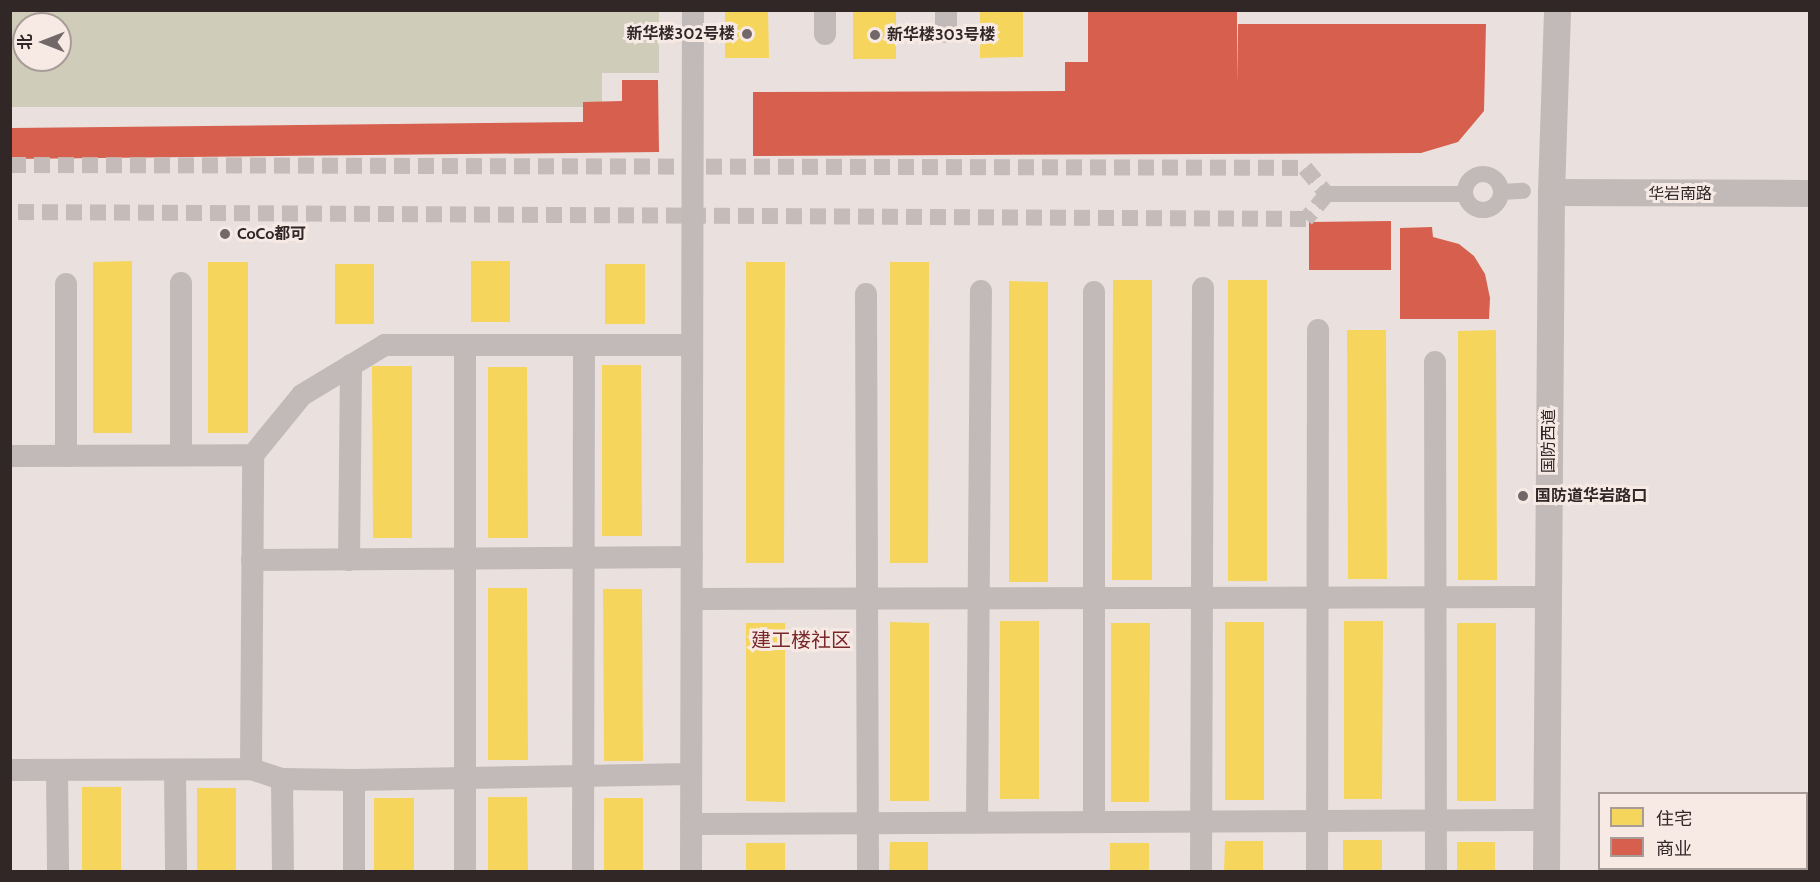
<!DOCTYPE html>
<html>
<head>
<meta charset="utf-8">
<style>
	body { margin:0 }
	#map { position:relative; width:1820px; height:882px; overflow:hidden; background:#eae1de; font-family:Cabin,"Noto Sans SC",sans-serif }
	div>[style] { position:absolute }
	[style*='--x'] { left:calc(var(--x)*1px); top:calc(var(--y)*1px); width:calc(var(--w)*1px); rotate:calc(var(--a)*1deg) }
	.green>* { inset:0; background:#cfcdb9 }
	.homes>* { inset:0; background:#f6d55c }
	.shops>* { inset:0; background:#d6604d }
	.pedestrian-tunnel>* { height:16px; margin-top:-8px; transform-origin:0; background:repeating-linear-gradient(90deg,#c5bcb9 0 16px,transparent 0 24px) }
	.pedestrian>* { height:16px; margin:-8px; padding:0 8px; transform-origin:8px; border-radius:8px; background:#c2bab8 }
	.pedestrian>.ring { margin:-8px; padding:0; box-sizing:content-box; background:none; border:16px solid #c2bab8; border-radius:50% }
	.minor>* { height:22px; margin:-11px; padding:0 11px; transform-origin:11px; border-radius:11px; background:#c2bab8 }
	.tertiary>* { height:27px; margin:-13.5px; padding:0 13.5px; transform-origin:13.5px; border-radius:13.5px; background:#c2bab8 }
	.dots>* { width:16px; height:16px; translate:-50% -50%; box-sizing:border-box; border:3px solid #f7eae5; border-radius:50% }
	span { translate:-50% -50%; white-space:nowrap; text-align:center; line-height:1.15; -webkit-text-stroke:6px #f7eae5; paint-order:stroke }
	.poi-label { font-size:16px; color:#322727; font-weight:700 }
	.right { translate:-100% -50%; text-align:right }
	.left { translate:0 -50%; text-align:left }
	.street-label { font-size:16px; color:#322727 }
	.quarter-label { font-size:20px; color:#79282a }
	.frame { position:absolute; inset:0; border:12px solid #322727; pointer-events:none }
	.legend { position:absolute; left:1598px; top:792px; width:210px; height:78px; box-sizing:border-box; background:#f7eae5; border:2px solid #a89c99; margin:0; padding:8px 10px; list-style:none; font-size:18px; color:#322727 }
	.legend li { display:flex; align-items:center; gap:12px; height:30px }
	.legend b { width:30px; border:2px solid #a89c99 }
	.north { position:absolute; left:12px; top:12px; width:60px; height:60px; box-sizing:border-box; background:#f7eae5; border:2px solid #a89c99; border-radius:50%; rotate:270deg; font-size:16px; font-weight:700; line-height:24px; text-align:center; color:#322727 }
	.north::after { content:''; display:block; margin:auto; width:21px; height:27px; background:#726867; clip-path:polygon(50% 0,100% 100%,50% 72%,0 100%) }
</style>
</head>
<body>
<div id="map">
	<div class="green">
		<div style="clip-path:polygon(evenodd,11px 11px,659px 11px,659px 73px,602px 73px,602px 107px,11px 107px,11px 11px,24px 24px,60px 24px,60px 60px,24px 60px,24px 24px)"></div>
	</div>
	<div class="homes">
		<div style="clip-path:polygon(725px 10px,768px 10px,769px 58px,725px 58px)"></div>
		<div style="clip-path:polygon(853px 10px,896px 10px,896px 59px,853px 59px)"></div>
		<div style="clip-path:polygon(980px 10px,1023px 10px,1023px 57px,980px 58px)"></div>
		<div style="clip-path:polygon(132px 261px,132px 433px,93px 433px,93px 262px)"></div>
		<div style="clip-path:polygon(471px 261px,510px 261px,510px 322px,471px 322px)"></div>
		<div style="clip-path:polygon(208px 262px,248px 262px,248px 433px,208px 433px)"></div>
		<div style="clip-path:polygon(746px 262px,785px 262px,784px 563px,746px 563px)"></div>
		<div style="clip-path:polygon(890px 262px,929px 262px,928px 563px,890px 563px)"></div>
		<div style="clip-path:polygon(335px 264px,374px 264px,374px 324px,335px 324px)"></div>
		<div style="clip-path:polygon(605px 264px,645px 264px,645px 324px,605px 324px)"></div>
		<div style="clip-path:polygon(1113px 280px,1152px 280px,1152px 580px,1112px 580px)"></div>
		<div style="clip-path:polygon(1228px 280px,1267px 280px,1267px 581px,1228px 581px)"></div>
		<div style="clip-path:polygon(1009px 281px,1048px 282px,1048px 582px,1009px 582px)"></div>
		<div style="clip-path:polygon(1347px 330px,1386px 330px,1387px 579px,1348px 579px)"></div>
		<div style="clip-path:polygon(1496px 330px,1497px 580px,1458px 580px,1458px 331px)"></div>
		<div style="clip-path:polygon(602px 365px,641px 365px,642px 536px,602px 536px)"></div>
		<div style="clip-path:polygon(372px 366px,412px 366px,412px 538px,373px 538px)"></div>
		<div style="clip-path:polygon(488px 367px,527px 367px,528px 538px,488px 538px)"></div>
		<div style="clip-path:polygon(488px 588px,527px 588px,528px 760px,488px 760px)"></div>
		<div style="clip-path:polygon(603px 589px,642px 589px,643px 761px,604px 761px)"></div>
		<div style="clip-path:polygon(1000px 621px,1039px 621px,1039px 799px,1000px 799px)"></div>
		<div style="clip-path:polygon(1344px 621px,1383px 621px,1382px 799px,1344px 799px)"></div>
		<div style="clip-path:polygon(890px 622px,929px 623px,929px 801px,890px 801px)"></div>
		<div style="clip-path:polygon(1225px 622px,1264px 622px,1264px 800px,1225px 800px)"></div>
		<div style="clip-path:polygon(746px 623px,785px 623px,785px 802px,746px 801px)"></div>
		<div style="clip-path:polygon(1111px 623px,1150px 623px,1149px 802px,1111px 802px)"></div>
		<div style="clip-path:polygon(1457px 623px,1496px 623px,1496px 801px,1457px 801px)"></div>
		<div style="clip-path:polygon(82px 787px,121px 787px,121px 872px,82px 872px)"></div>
		<div style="clip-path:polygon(197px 788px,236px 788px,236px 872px,197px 872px)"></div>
		<div style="clip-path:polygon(488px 797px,527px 797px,528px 872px,488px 872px)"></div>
		<div style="clip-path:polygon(374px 798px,414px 798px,414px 872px,374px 872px)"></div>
		<div style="clip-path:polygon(604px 798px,643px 798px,643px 872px,604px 872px)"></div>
		<div style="clip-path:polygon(1343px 840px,1382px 840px,1382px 872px,1343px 872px)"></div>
		<div style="clip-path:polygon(1225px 841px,1263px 841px,1263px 872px,1224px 872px)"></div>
		<div style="clip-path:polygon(890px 842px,928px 842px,928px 872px,889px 872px)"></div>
		<div style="clip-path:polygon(1457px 842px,1495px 842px,1495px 872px,1457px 872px)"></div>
		<div style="clip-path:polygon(746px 843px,785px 843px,785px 872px,746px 872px)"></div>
		<div style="clip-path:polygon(1110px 843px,1149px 843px,1149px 872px,1110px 872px)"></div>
	</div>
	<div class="shops">
		<div style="clip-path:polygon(1088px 10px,1237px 10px,1237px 84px,1238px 24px,1486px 24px,1484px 111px,1458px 142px,1421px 153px,753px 156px,753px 92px,1065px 91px,1065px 62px,1088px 62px)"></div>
		<div style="clip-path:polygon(622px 80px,658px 80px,659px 152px,10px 159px,10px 128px,583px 122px,583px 102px,622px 101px)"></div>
		<div style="clip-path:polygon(1391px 221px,1391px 270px,1309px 270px,1309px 222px)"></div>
		<div style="clip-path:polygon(1432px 227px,1433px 237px,1459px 244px,1474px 256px,1485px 274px,1490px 298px,1489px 319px,1400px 319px,1400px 228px)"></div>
	</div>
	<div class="pedestrian-tunnel">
		<div style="--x:10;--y:165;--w:1295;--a:0.13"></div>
		<div style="--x:1305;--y:168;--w:34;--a:50"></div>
		<div style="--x:1327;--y:194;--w:33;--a:130"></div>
		<div style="--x:1306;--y:219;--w:1296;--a:-179.69"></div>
	</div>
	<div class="pedestrian">
		<div class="ring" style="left:1465px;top:174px;width:20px;height:20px"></div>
		<div style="--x:1501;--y:192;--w:22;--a:-3"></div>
		<div style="--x:1327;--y:194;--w:138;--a:0"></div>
	</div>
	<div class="minor">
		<div style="--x:946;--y:10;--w:22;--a:90"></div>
		<div style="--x:825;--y:34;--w:24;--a:-90"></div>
		<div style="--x:181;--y:283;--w:172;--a:90"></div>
		<div style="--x:66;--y:284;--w:172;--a:90"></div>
		<div style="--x:1094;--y:292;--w:529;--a:90"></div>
		<div style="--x:866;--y:294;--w:578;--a:89.8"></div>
		<div style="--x:465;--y:345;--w:527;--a:90"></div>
		<div style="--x:1435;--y:362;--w:510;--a:89.89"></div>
		<div style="--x:10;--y:456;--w:243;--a:-0.2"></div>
		<div style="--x:253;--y:455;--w:77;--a:-50.8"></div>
		<div style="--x:302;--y:395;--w:97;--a:-31.1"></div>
		<div style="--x:385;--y:345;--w:199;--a:0"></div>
		<div style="--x:252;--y:560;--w:440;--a:-0.4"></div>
		<div style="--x:349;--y:560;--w:195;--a:-89.4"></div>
		<div style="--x:692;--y:599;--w:856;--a:-0.13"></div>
		<div style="--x:251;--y:769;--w:314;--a:-89.6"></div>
		<div style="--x:10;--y:770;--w:241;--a:-0.2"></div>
		<div style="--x:251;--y:769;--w:33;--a:18"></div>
		<div style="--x:282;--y:779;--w:72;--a:0.8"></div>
		<div style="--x:354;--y:780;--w:337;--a:-1"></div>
		<div style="--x:57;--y:770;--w:102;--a:89.4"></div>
		<div style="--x:175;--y:770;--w:102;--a:89.4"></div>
		<div style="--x:282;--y:779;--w:93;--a:89.4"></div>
		<div style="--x:354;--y:780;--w:92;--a:90"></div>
		<div style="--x:977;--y:822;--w:531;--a:-89.57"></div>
		<div style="--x:691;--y:824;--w:855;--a:-0.27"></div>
		<div style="--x:583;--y:872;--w:527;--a:-89.89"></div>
		<div style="--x:584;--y:345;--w:108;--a:0"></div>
		<div style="--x:691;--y:872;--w:862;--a:-89.87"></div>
		<div style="--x:1201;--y:872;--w:584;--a:-89.8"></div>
		<div style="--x:1317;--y:872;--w:542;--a:-89.89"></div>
	</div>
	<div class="tertiary">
		<div style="--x:1551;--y:192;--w:259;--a:0.2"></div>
		<div style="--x:1546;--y:872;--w:680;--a:-89.58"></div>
		<div style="--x:1551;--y:192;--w:182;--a:-88.1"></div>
	</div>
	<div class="dots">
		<div style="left:747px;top:34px;background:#726867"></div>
		<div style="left:875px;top:35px;background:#726867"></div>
		<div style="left:225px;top:234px;background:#726867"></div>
		<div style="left:1523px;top:496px;background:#726867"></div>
	</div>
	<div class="poi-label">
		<span class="right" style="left:735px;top:34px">新华楼302号楼</span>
		<span class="left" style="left:887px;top:35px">新华楼303号楼</span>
		<span class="left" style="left:237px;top:234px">CoCo都可</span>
		<span class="left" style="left:1535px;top:496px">国防道华岩路口</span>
	</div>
	<div class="street-label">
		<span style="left:1680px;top:194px">华岩南路</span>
		<span style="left:1549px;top:441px;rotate:-90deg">国防西道</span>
	</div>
	<div class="quarter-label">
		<span style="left:801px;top:640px">建工楼社区</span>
	</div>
	<div class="frame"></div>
	<ul class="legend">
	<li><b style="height:16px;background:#f6d55c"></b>住宅</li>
	<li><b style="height:16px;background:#d6604d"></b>商业</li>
	</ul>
	<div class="north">北</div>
</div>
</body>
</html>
